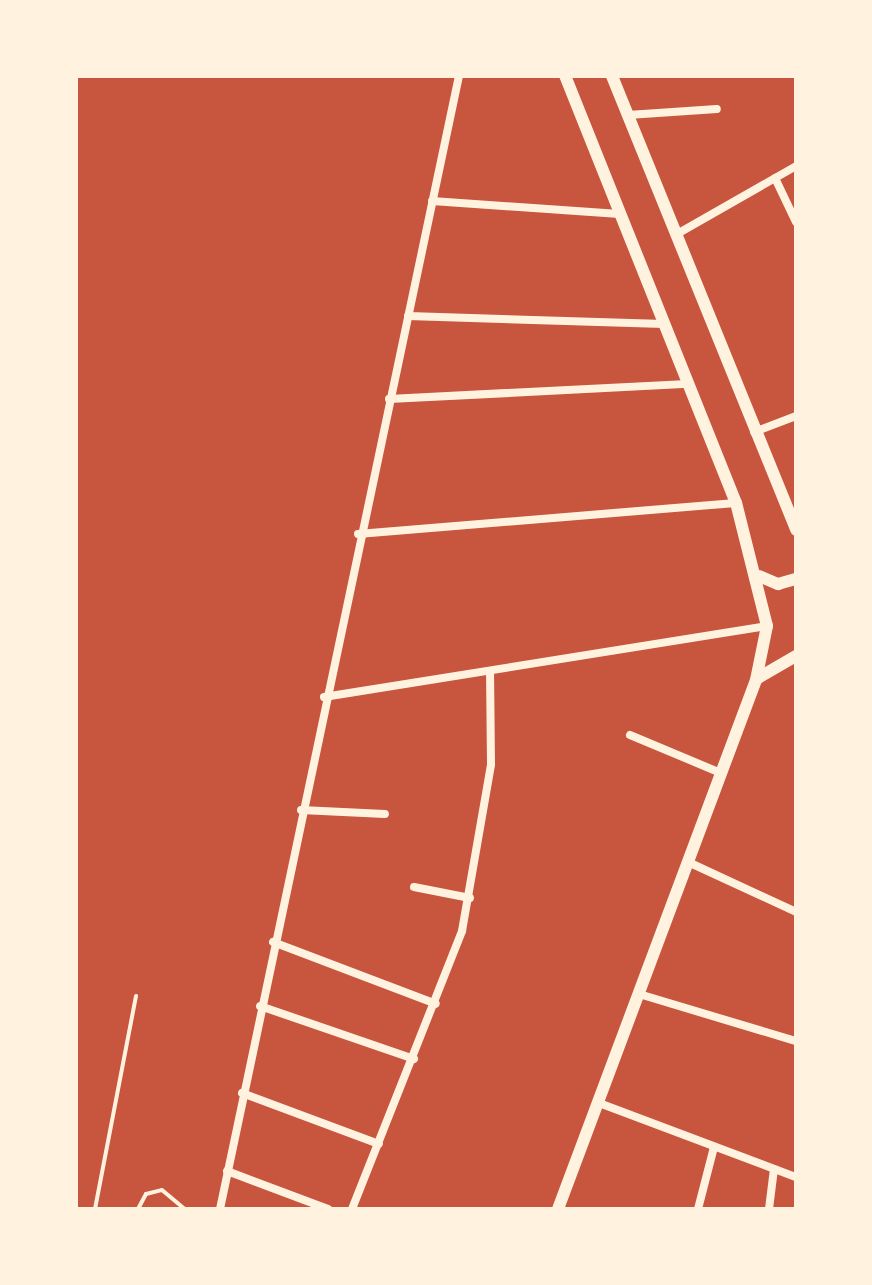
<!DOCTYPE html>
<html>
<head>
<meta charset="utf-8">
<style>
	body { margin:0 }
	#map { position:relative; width:872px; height:1285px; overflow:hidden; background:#c8553d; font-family:"Varela Round",sans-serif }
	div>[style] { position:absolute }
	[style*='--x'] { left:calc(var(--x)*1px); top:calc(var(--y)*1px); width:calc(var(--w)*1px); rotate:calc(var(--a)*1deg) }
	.service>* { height:4px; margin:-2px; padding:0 2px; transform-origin:2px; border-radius:2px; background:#fff3e0 }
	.minor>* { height:8px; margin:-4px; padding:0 4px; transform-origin:4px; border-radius:4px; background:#fff3e0 }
	.secondary>* { height:12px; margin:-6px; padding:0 6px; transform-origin:6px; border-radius:6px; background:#fff3e0 }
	span { translate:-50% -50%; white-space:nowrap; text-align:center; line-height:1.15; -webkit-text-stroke:7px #fff3e0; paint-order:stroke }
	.frame { position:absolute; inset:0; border:78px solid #fff3e0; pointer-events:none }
</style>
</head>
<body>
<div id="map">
	<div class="service">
		<div style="--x:95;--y:1209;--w:217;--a:-79.1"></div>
		<div style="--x:138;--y:1209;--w:17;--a:-62"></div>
		<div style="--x:146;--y:1194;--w:16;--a:-14"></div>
		<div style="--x:162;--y:1190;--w:30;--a:40"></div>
	</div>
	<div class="minor">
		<div style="--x:628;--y:115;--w:89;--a:-3.9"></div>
		<div style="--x:775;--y:178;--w:49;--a:64.5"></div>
		<div style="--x:432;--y:201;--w:188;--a:4"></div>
		<div style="--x:677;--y:234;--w:137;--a:-29.7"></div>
		<div style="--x:408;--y:316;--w:256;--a:1.8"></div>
		<div style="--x:389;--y:399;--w:299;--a:-2.9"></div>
		<div style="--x:754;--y:432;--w:45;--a:-20.9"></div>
		<div style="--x:358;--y:534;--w:379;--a:-4.7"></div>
		<div style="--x:324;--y:697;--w:449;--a:-9.1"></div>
		<div style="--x:630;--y:735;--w:99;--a:22.7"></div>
		<div style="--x:301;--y:810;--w:84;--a:2.7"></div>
		<div style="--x:688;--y:862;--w:119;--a:24.8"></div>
		<div style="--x:414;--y:887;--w:57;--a:11.1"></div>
		<div style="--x:273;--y:942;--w:174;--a:20.8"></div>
		<div style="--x:639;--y:994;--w:164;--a:16.7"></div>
		<div style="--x:260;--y:1006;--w:163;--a:19"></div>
		<div style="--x:242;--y:1093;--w:146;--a:20.4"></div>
		<div style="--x:599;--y:1103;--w:210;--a:20.6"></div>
		<div style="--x:227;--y:1171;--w:108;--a:20.6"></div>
		<div style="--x:220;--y:1209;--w:1158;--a:-78.09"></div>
		<div style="--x:352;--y:1209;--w:299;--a:-68.4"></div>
		<div style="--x:462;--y:931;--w:169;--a:-80.1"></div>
		<div style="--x:491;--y:764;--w:92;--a:-90.6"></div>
		<div style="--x:698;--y:1209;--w:64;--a:-75.5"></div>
		<div style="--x:769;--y:1209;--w:40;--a:-82.9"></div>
	</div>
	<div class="secondary">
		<div style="--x:612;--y:76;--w:490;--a:67.9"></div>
		<div style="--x:759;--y:576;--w:21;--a:23"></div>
		<div style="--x:778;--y:584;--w:19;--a:-16"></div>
		<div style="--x:758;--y:678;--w:44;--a:-30.1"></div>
		<div style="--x:558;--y:1209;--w:565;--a:-69.48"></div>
		<div style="--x:756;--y:680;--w:55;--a:-78.5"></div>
		<div style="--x:767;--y:626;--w:127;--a:-104.1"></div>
		<div style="--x:736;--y:503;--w:460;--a:-111.8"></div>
	</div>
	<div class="frame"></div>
</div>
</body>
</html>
